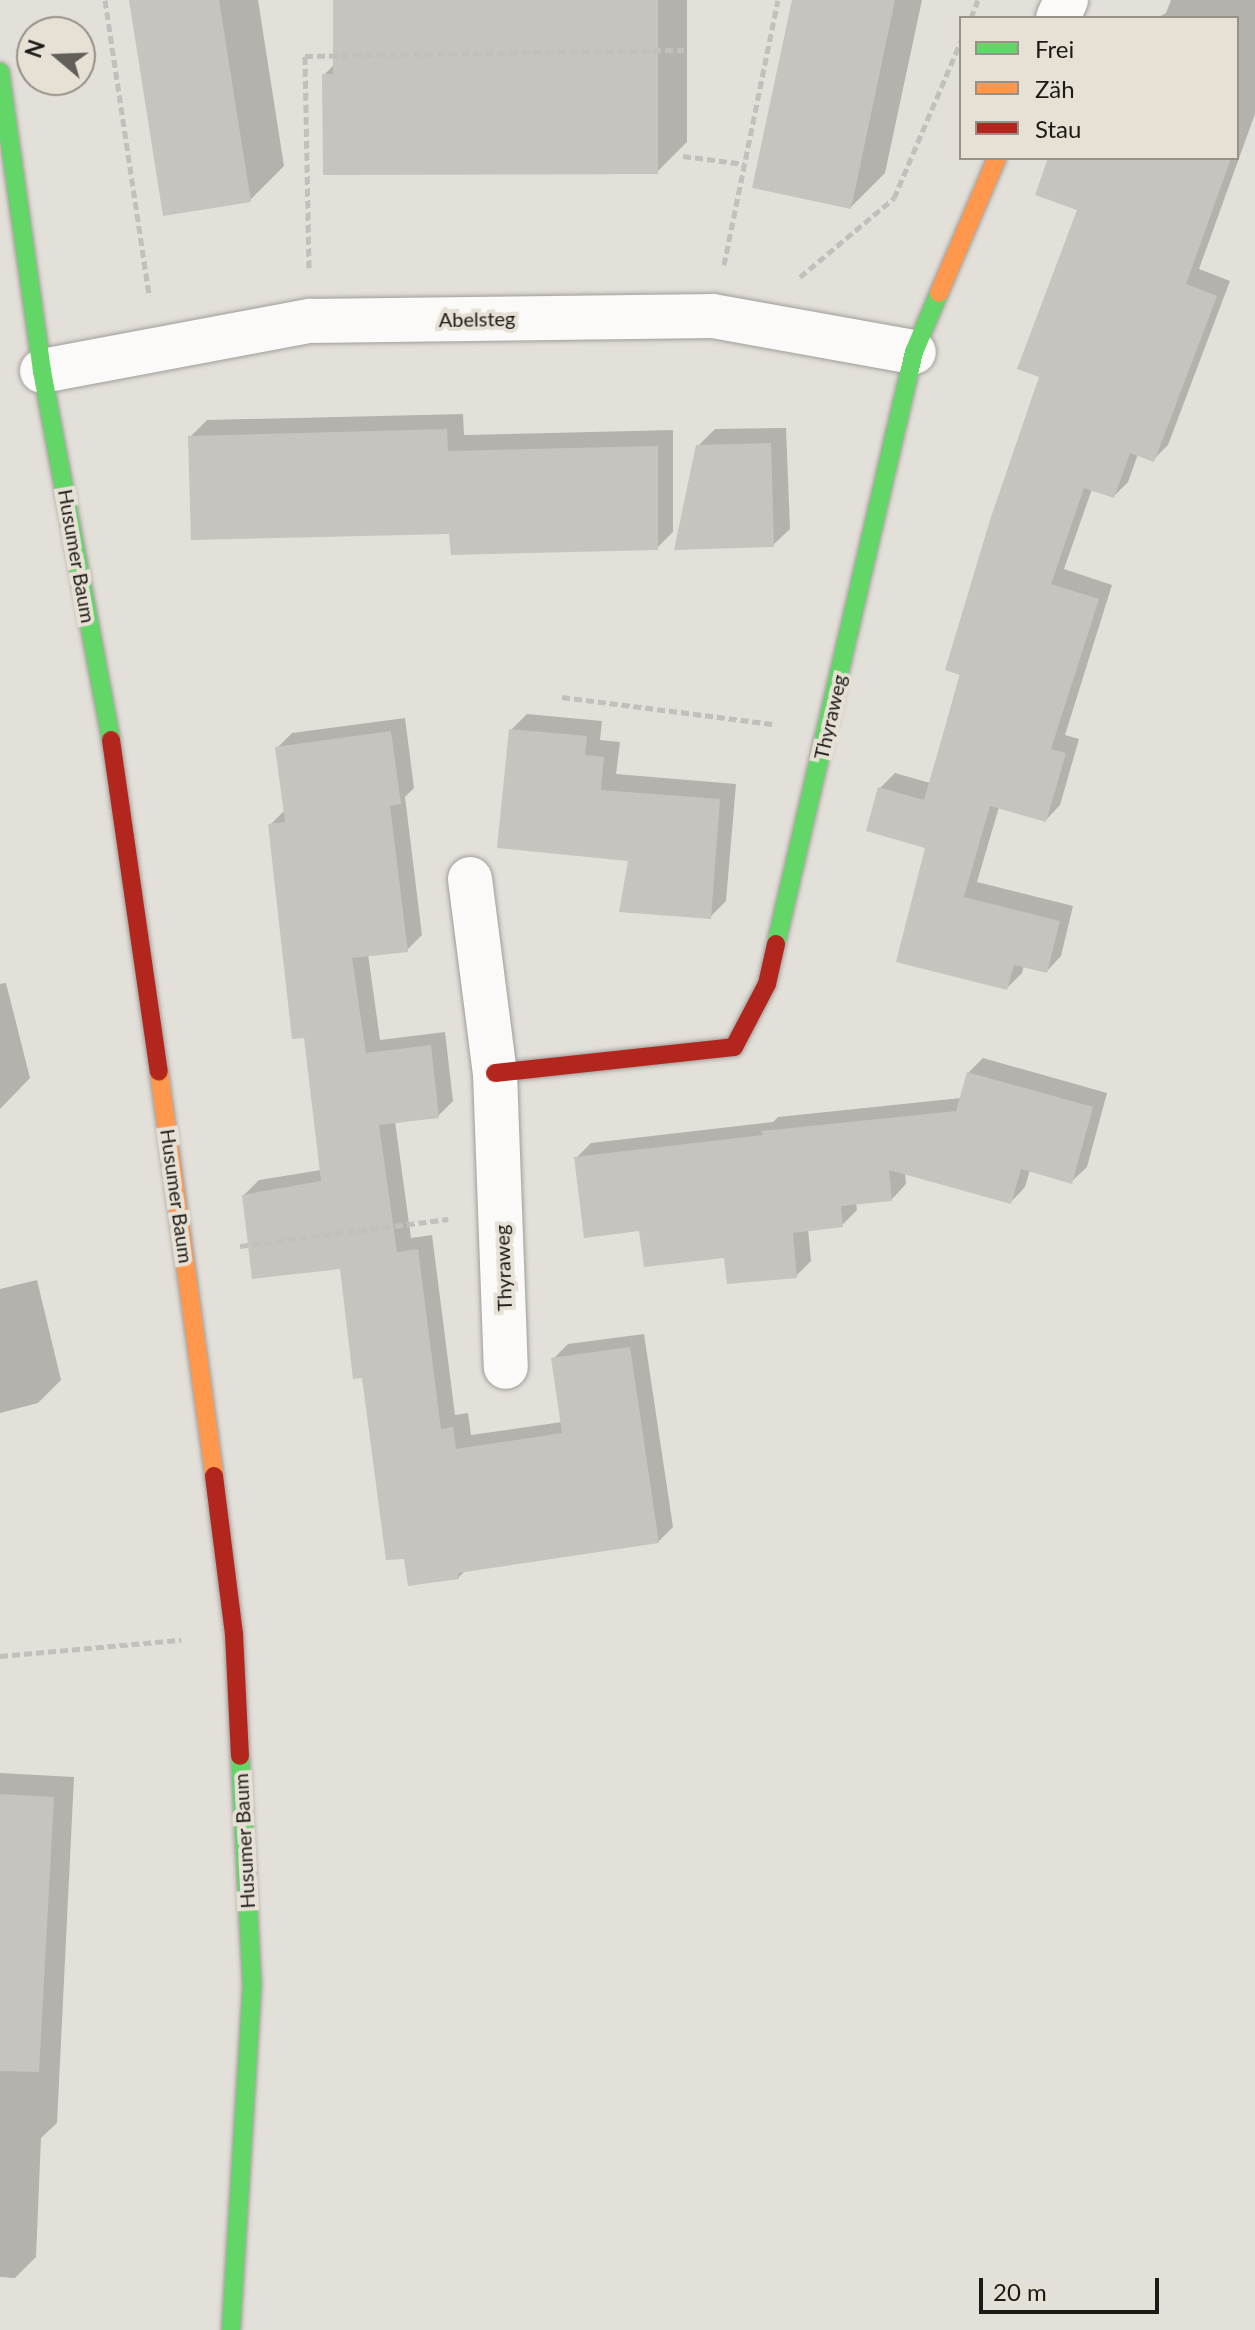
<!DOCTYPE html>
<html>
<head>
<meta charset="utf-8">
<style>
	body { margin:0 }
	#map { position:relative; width:1255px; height:2330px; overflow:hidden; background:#e3dfd9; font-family:Lato,sans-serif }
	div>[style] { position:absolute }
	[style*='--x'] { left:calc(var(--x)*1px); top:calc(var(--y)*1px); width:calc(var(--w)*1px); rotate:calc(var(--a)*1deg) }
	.shadow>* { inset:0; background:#0003 }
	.building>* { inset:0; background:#c7c4bf }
	.path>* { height:5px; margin-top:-2.5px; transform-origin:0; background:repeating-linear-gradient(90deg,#c1c0bd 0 8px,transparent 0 12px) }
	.roads { filter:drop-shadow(0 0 2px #a09e99) drop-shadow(0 0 2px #a09e99) }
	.street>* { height:44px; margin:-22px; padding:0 22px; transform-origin:22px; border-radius:22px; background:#fbfaf9 }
	.fast>* { height:18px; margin:-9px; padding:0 9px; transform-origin:9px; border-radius:9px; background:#63d668 }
	.slow>* { height:18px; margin:-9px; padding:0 9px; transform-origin:9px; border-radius:9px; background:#ff974d }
	.jam>* { height:18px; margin:-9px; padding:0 9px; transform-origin:9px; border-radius:9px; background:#b3261e }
	span { translate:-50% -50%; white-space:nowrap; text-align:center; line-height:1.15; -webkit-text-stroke:8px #e7e0d5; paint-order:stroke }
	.street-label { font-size:20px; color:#1c1a16 }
	.legend { position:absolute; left:959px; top:16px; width:280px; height:144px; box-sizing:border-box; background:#e7e0d5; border:2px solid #969189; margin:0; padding:10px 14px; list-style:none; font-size:24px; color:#1c1a16 }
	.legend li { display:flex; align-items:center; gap:16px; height:40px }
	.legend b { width:40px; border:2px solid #969189 }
	.north { position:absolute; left:16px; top:16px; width:80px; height:80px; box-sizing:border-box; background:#e7e0d5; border:2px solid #969189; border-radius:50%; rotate:289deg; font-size:22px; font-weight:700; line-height:32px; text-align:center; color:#1c1a16 }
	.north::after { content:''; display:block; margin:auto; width:28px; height:36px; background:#625f5a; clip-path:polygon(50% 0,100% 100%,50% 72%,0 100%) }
	.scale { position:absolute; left:979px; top:2278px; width:180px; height:36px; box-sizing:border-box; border:4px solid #1c1a16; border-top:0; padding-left:10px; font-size:24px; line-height:28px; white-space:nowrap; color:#1c1a16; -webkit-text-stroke:6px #e7e0d5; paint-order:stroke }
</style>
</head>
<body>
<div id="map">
	<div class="shadow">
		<div style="clip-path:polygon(131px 0,258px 0,284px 166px,250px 200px)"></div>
		<div style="clip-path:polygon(502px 0,687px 0,687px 142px,657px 172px,324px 75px,353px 45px)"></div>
		<div style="clip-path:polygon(794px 0,922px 0,885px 173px,851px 207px)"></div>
		<div style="clip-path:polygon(1171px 0,1255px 0,1255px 114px,1199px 269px,1230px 281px,1168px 445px,1153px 460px,1138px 454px,1128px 482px,1114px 496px,1092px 489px,1064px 569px,1112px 585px,1065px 735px,1079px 739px,1060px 805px,1046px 820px,999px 807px,977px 882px,1073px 906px,1061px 956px,1047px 971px,1024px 965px,1022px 973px,1007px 988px,927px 847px,880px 788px,895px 773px,930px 783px,1042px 376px,1080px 209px,1050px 158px,1237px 158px,1237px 18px,1157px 18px,1166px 13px)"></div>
		<div style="clip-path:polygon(463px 414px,464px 435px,673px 430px,673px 532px,657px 548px,451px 532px,191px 436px,207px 420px)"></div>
		<div style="clip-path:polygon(786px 428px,790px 529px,773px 545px,698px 446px,715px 429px)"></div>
		<div style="clip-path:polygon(527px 714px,602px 721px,600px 740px,620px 742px,616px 774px,736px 784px,726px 901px,710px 917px,631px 859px,511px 730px)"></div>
		<div style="clip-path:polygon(405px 718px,414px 788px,405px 797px,422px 935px,407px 950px,368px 954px,380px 1040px,445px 1032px,453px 1101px,438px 1116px,395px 1121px,411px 1238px,432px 1235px,455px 1415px,468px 1413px,471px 1435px,562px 1422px,553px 1359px,568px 1344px,644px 1334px,673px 1527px,658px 1542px,466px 1570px,458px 1578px,364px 1376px,341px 1267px,244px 1195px,259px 1180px,321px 1170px,306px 1035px,270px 825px,286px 809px,277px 748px,292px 733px)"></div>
		<div style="clip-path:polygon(6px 983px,30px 1078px,0 1109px,0 984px)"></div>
		<div style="clip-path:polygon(983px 1058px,1107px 1093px,1087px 1167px,1072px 1181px,1030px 1170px,1025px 1187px,1011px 1202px,905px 1173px,906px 1184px,892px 1199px,856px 1203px,857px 1210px,842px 1225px,808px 1229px,811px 1261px,796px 1276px,641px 1229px,576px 1158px,591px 1143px,773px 1122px,778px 1117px,961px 1098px,968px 1073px)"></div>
		<div style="clip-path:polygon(37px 1280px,61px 1380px,38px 1403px,0 1413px,0 1289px)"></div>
		<div style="clip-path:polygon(0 1773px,74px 1777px,57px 2123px,41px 2138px,36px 2257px,15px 2278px,0 2277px)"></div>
	</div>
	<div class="building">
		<div style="clip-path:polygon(129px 0,219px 0,251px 202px,163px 216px)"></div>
		<div style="clip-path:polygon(333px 0,658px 0,658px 174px,323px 175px,322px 74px,333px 74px)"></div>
		<div style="clip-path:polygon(792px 0,895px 0,851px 209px,752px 188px)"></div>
		<div style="clip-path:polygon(1048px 158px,1231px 158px,1186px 284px,1217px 296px,1154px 462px,1130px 453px,1114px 498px,1084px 488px,1051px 584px,1099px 599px,1051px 749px,1066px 753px,1046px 822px,990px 806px,964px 897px,1060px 921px,1047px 973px,1014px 965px,1007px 990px,896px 962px,925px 848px,866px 831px,878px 787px,924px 800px,960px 675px,945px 670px,990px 520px,1039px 377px,1017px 369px,1077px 210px,1035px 195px)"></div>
		<div style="clip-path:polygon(447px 429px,448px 451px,658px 446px,658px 550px,451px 555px,449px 534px,191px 540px,188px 436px)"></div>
		<div style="clip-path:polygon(771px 443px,774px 547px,674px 550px,696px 445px)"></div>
		<div style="clip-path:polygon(509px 729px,587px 736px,585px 755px,604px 757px,601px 790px,720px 799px,711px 919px,619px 912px,628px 861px,497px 848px)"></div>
		<div style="clip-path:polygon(391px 731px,401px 804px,390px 806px,408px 952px,352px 958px,366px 1053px,431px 1045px,439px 1118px,379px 1125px,397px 1252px,418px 1249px,441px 1429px,453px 1427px,456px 1449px,562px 1433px,551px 1358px,630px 1347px,659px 1543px,458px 1573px,459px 1579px,408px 1586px,404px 1559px,386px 1560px,362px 1378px,353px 1379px,340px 1269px,252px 1279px,242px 1195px,321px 1181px,304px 1038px,292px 1039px,268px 824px,285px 822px,275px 747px)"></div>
		<div style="clip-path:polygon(967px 1072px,1093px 1107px,1072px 1184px,1021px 1169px,1011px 1204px,889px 1170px,892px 1201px,841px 1206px,843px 1227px,793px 1233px,797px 1278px,727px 1284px,724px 1258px,644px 1267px,639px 1231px,584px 1238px,574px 1157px,763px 1135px,761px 1131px,956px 1111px)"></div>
		<div style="clip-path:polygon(0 1794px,54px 1797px,39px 2072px,0 2071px)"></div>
	</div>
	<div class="path">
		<div style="--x:105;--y:0;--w:299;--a:81.5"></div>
		<div style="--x:971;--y:18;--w:19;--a:-69"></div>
		<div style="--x:683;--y:156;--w:62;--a:7.5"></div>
		<div style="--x:724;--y:265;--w:270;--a:-78.5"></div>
		<div style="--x:309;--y:268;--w:212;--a:-91.1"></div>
		<div style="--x:305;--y:56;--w:379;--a:-0.9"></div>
		<div style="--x:800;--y:277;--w:123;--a:-40"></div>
		<div style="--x:894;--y:198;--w:171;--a:-66.9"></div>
		<div style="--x:562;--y:697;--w:214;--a:7.3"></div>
		<div style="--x:240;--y:1246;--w:210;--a:-7.4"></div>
		<div style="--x:0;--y:1656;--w:182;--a:-5.1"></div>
	</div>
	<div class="roads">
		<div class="street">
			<div style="--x:1058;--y:18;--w:20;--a:-66"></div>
			<div style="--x:42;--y:371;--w:273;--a:-10.6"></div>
			<div style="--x:310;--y:321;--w:403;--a:-0.7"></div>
			<div style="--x:713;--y:316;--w:204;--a:10.2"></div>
			<div style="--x:470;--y:879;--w:196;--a:82.7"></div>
			<div style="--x:495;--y:1073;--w:294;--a:87.9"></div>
		</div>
		<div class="fast">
			<div style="--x:0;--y:72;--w:302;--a:82"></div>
			<div style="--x:42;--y:371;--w:375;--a:79.4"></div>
			<div style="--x:776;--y:944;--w:608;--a:-76.88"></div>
			<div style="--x:914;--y:352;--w:64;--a:-67"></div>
			<div style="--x:231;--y:2330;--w:347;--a:-86.5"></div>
			<div style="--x:252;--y:1984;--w:228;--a:-93"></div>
		</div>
		<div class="slow">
			<div style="--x:939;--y:293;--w:147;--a:-66.8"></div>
			<div style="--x:159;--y:1072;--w:408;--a:82.2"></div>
		</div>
		<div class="jam">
			<div style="--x:111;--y:740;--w:335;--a:81.8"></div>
			<div style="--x:495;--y:1073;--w:240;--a:-6.2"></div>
			<div style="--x:734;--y:1047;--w:71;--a:-62.4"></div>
			<div style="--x:767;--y:984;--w:41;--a:-77.3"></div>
			<div style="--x:214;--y:1476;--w:159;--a:82.8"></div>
			<div style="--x:234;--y:1634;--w:122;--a:87.2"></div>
		</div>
	</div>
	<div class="street-label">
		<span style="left:477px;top:319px;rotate:-1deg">Abelsteg</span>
		<span style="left:77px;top:556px;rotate:80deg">Husumer Baum</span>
		<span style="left:830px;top:717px;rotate:-77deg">Thyraweg</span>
		<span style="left:177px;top:1196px;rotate:82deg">Husumer Baum</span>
		<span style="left:503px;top:1268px;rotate:-92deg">Thyraweg</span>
		<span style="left:244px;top:1841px;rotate:-93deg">Husumer Baum</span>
	</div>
	<ul class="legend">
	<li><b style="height:10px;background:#63d668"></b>Frei</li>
	<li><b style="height:10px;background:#ff974d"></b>Zäh</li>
	<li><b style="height:10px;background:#b3261e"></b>Stau</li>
	</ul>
	<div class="north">N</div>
	<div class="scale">20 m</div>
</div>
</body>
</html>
